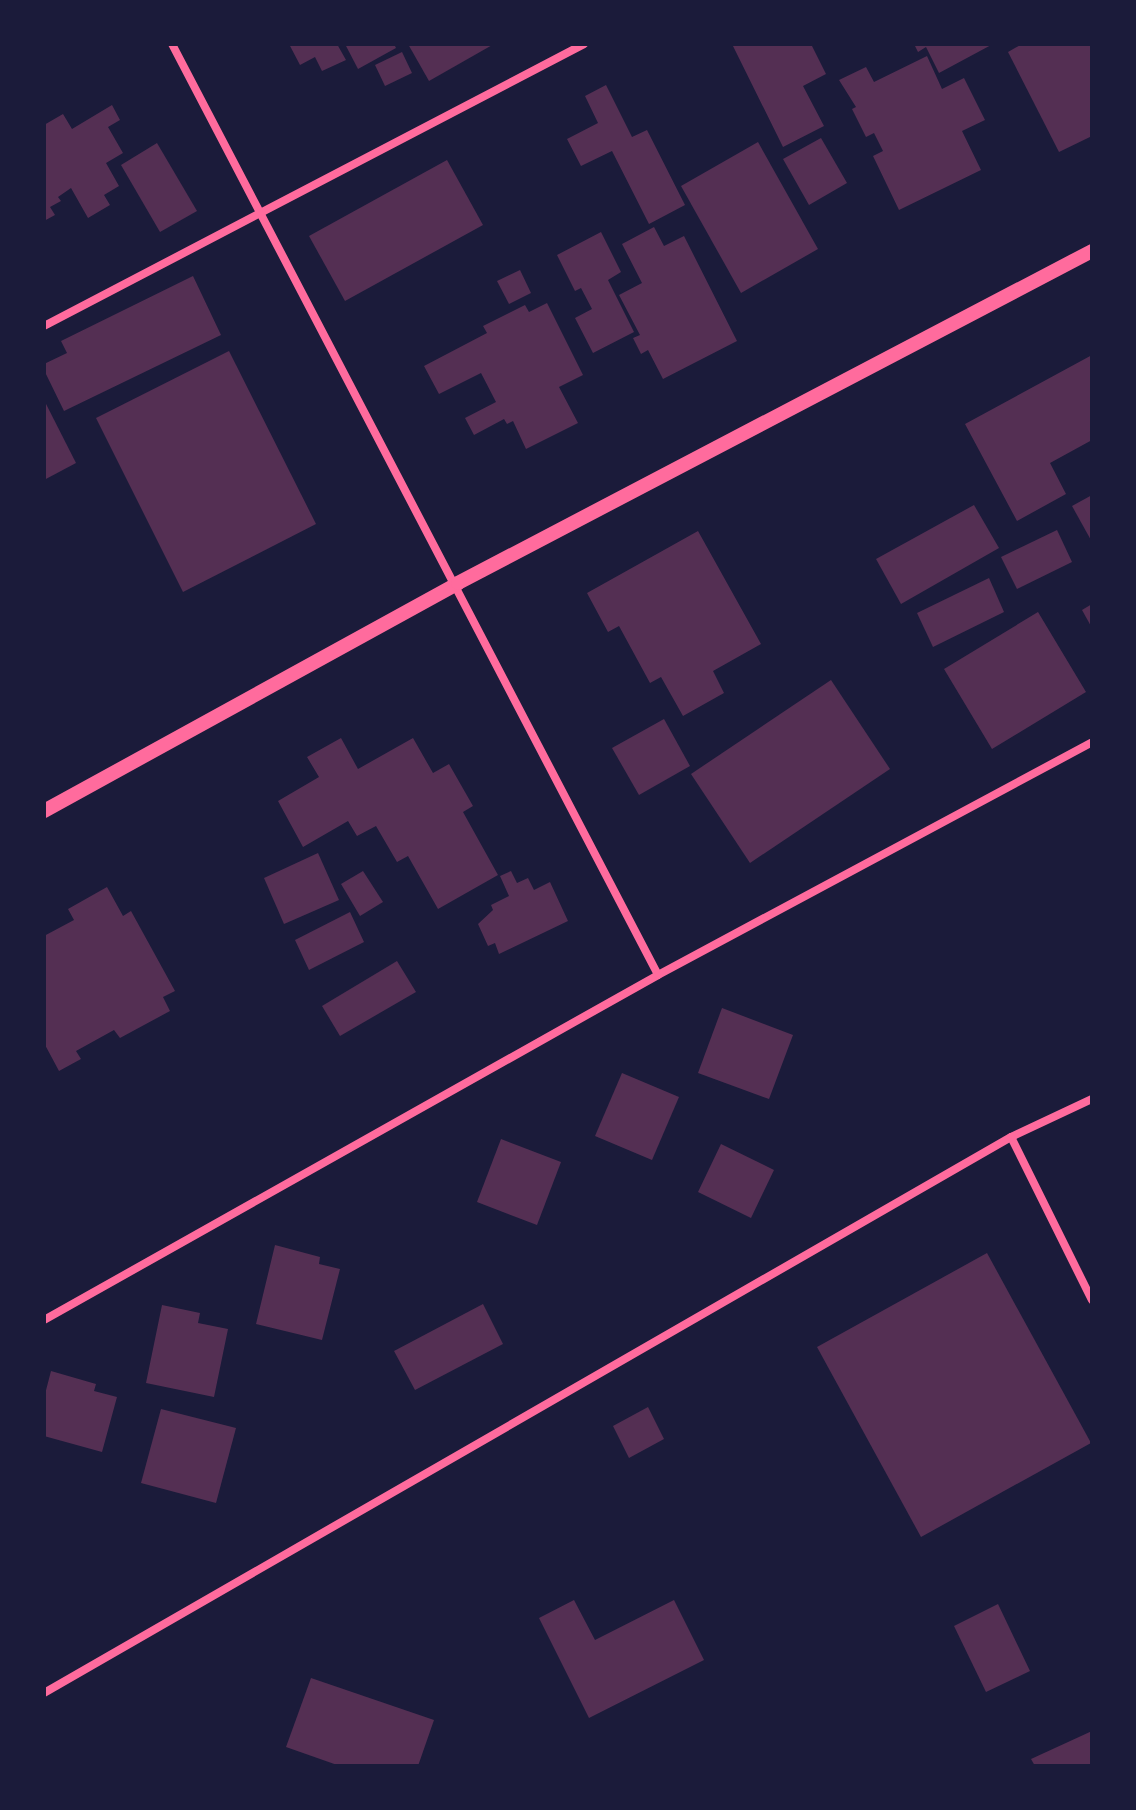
<!DOCTYPE html>
<html>
<head>
<meta charset="utf-8">
<style>
	body { margin:0 }
	#map { position:relative; width:1136px; height:1810px; overflow:hidden; background:#1b1b3a; font-family:"Times New Roman",serif }
	div>[style] { position:absolute }
	[style*='--x'] { left:calc(var(--x)*1px); top:calc(var(--y)*1px); width:calc(var(--w)*1px); rotate:calc(var(--a)*1deg) }
	.building>* { inset:0; background:#542f53 }
	.minor>* { height:8px; margin:-4px; padding:0 4px; transform-origin:4px; border-radius:4px; background:#ff6b9d }
	.tertiary>* { height:14px; margin:-7px; padding:0 7px; transform-origin:7px; border-radius:7px; background:#ff6b9d }
	span { translate:-50% -50%; white-space:nowrap; text-align:center; line-height:1.15; -webkit-text-stroke:8px #1b1b3a; paint-order:stroke }
	.frame { position:absolute; inset:0; border:46px solid #1b1b3a; pointer-events:none }
</style>
</head>
<body>
<div id="map">
	<div class="building">
		<div style="clip-path:polygon(289px 44px,337px 44px,346px 60px,322px 71px,315px 57px,300px 65px)"></div>
		<div style="clip-path:polygon(345px 44px,394px 44px,396px 48px,358px 69px)"></div>
		<div style="clip-path:polygon(408px 44px,494px 44px,429px 81px)"></div>
		<div style="clip-path:polygon(732px 44px,811px 44px,826px 74px,803px 86px,824px 126px,783px 147px)"></div>
		<div style="clip-path:polygon(914px 44px,993px 44px,939px 73px,926px 47px,918px 52px)"></div>
		<div style="clip-path:polygon(1022px 44px,1092px 44px,1092px 136px,1059px 152px,1008px 52px)"></div>
		<div style="clip-path:polygon(402px 52px,412px 73px,385px 86px,375px 65px)"></div>
		<div style="clip-path:polygon(927px 56px,942px 89px,964px 78px,985px 120px,962px 131px,981px 170px,899px 210px,873px 156px,883px 151px,874px 133px,866px 137px,852px 109px,856px 107px,839px 80px,866px 67px,874px 82px)"></div>
		<div style="clip-path:polygon(606px 85px,632px 137px,647px 130px,685px 205px,649px 224px,612px 151px,581px 166px,567px 139px,598px 123px,585px 96px)"></div>
		<div style="clip-path:polygon(112px 105px,120px 120px,108px 127px,123px 153px,106px 163px,119px 186px,104px 195px,110px 205px,88px 218px,71px 188px,58px 197px,61px 201px,50px 207px,55px 215px,44px 221px,44px 125px,63px 114px,72px 129px)"></div>
		<div style="clip-path:polygon(821px 138px,847px 183px,809px 205px,783px 159px)"></div>
		<div style="clip-path:polygon(758px 142px,818px 249px,741px 293px,681px 186px)"></div>
		<div style="clip-path:polygon(157px 143px,197px 211px,160px 232px,121px 165px)"></div>
		<div style="clip-path:polygon(447px 160px,483px 225px,345px 301px,309px 236px)"></div>
		<div style="clip-path:polygon(654px 227px,664px 246px,684px 236px,737px 341px,663px 379px,648px 350px,641px 354px,633px 338px,640px 335px,619px 295px,642px 283px,622px 244px)"></div>
		<div style="clip-path:polygon(601px 232px,621px 272px,608px 280px,634px 332px,593px 353px,575px 318px,592px 309px,581px 288px,575px 291px,557px 255px)"></div>
		<div style="clip-path:polygon(520px 270px,531px 293px,509px 304px,497px 281px)"></div>
		<div style="clip-path:polygon(193px 276px,221px 335px,64px 411px,44px 370px,44px 364px,67px 353px,61px 341px)"></div>
		<div style="clip-path:polygon(547px 303px,583px 375px,559px 387px,578px 423px,526px 449px,513px 421px,507px 424px,504px 419px,474px 435px,465px 418px,496px 402px,481px 373px,439px 394px,424px 366px,487px 333px,483px 326px,525px 305px,529px 312px)"></div>
		<div style="clip-path:polygon(229px 351px,316px 524px,183px 592px,96px 418px)"></div>
		<div style="clip-path:polygon(1092px 355px,1092px 440px,1050px 463px,1066px 494px,1017px 521px,965px 424px)"></div>
		<div style="clip-path:polygon(44px 400px,76px 463px,44px 480px)"></div>
		<div style="clip-path:polygon(1092px 495px,1092px 542px,1072px 506px)"></div>
		<div style="clip-path:polygon(974px 505px,999px 548px,901px 604px,876px 559px)"></div>
		<div style="clip-path:polygon(1057px 530px,1072px 562px,1017px 589px,1001px 557px)"></div>
		<div style="clip-path:polygon(698px 531px,761px 644px,713px 671px,724px 693px,683px 716px,661px 677px,650px 683px,619px 626px,608px 632px,587px 593px)"></div>
		<div style="clip-path:polygon(989px 578px,1004px 612px,933px 647px,917px 613px)"></div>
		<div style="clip-path:polygon(1092px 604px,1092px 628px,1082px 610px)"></div>
		<div style="clip-path:polygon(1038px 612px,1086px 692px,992px 749px,944px 669px)"></div>
		<div style="clip-path:polygon(831px 680px,890px 769px,750px 863px,691px 774px)"></div>
		<div style="clip-path:polygon(664px 719px,690px 766px,639px 795px,612px 748px)"></div>
		<div style="clip-path:polygon(341px 738px,358px 769px,413px 738px,433px 773px,449px 764px,473px 806px,463px 812px,498px 875px,438px 909px,408px 856px,397px 862px,376px 826px,357px 836px,348px 821px,303px 847px,278px 801px,319px 777px,307px 757px)"></div>
		<div style="clip-path:polygon(318px 853px,339px 900px,284px 924px,264px 878px)"></div>
		<div style="clip-path:polygon(363px 871px,383px 902px,360px 916px,341px 884px)"></div>
		<div style="clip-path:polygon(511px 871px,517px 883px,528px 878px,534px 890px,550px 882px,568px 921px,499px 954px,495px 943px,488px 946px,478px 924px,493px 910px,491px 905px,509px 896px,500px 876px)"></div>
		<div style="clip-path:polygon(107px 887px,123px 916px,131px 911px,175px 991px,163px 997px,170px 1011px,120px 1038px,114px 1030px,76px 1051px,81px 1059px,59px 1071px,44px 1043px,44px 936px,74px 920px,68px 909px)"></div>
		<div style="clip-path:polygon(350px 912px,364px 942px,309px 970px,295px 940px)"></div>
		<div style="clip-path:polygon(397px 961px,416px 992px,340px 1036px,322px 1006px)"></div>
		<div style="clip-path:polygon(722px 1008px,793px 1035px,769px 1099px,698px 1073px)"></div>
		<div style="clip-path:polygon(622px 1073px,679px 1097px,652px 1160px,595px 1136px)"></div>
		<div style="clip-path:polygon(501px 1139px,561px 1162px,537px 1225px,477px 1202px)"></div>
		<div style="clip-path:polygon(721px 1144px,774px 1170px,751px 1218px,698px 1192px)"></div>
		<div style="clip-path:polygon(275px 1245px,320px 1257px,319px 1264px,340px 1269px,322px 1340px,256px 1324px)"></div>
		<div style="clip-path:polygon(987px 1253px,1091px 1443px,921px 1537px,817px 1347px)"></div>
		<div style="clip-path:polygon(483px 1304px,503px 1344px,415px 1390px,394px 1351px)"></div>
		<div style="clip-path:polygon(162px 1305px,200px 1313px,198px 1323px,228px 1329px,214px 1397px,146px 1383px)"></div>
		<div style="clip-path:polygon(51px 1371px,96px 1384px,94px 1391px,117px 1397px,102px 1452px,44px 1436px,44px 1398px)"></div>
		<div style="clip-path:polygon(648px 1407px,664px 1439px,629px 1458px,613px 1426px)"></div>
		<div style="clip-path:polygon(161px 1409px,236px 1428px,216px 1503px,141px 1483px)"></div>
		<div style="clip-path:polygon(574px 1600px,595px 1640px,674px 1600px,704px 1660px,589px 1718px,539px 1618px)"></div>
		<div style="clip-path:polygon(998px 1604px,1030px 1671px,986px 1692px,954px 1626px)"></div>
		<div style="clip-path:polygon(311px 1678px,434px 1720px,418px 1766px,340px 1766px,286px 1747px)"></div>
		<div style="clip-path:polygon(1092px 1731px,1092px 1766px,1035px 1766px,1031px 1759px)"></div>
	</div>
	<div class="minor">
		<div style="--x:172;--y:44;--w:1050;--a:62.43"></div>
		<div style="--x:44;--y:326;--w:609;--a:-27.57"></div>
		<div style="--x:1011;--y:1137;--w:182;--a:63.6"></div>
		<div style="--x:44;--y:1320;--w:704;--a:-29.33"></div>
		<div style="--x:658;--y:975;--w:493;--a:-28.2"></div>
		<div style="--x:44;--y:1693;--w:1115;--a:-29.9"></div>
		<div style="--x:1011;--y:1137;--w:89;--a:-25.1"></div>
	</div>
	<div class="tertiary">
		<div style="--x:44;--y:811;--w:473;--a:-28.8"></div>
		<div style="--x:458;--y:583;--w:716;--a:-27.64"></div>
	</div>
	<div class="frame"></div>
</div>
</body>
</html>
